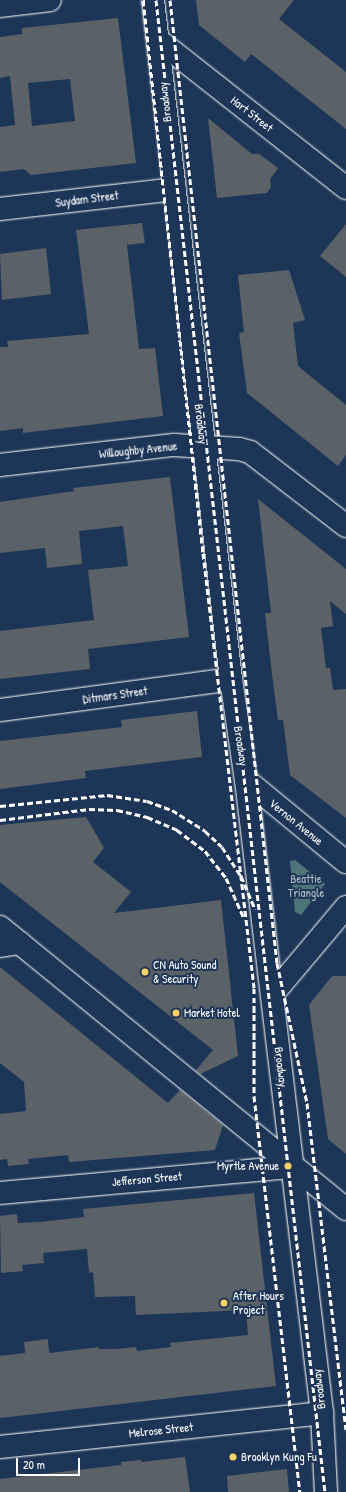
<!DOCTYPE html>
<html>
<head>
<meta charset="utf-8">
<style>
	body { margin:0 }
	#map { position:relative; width:346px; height:1492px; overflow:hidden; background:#1d3557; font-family:"Patrick Hand",sans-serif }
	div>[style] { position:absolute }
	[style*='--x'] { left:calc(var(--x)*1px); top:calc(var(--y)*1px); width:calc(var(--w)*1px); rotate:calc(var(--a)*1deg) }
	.green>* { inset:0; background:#4d7478 }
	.building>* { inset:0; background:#5b6267 }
	.roads { filter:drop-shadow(0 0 1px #fff) drop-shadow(0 0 1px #fff) }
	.minor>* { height:22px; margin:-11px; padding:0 11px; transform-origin:11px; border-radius:11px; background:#1d3557 }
	.major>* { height:22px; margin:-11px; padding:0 11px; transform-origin:11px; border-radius:11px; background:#1d3557 }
	.rail>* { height:3px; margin-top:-1.5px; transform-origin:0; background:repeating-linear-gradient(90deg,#fff 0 6px,transparent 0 9px) }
	.dots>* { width:11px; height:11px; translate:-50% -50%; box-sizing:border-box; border:2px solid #1d3557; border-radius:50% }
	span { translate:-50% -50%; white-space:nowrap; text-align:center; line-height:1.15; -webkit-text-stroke:4px #1d3557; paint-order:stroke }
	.street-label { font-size:12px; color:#fff }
	.park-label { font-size:12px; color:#afc0c2 }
	.poi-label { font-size:12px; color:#fff }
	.left { translate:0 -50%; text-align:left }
	.right { translate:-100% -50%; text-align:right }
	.scale { position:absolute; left:16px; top:1458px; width:64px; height:18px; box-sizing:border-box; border:2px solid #fff; border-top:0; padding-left:5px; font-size:12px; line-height:14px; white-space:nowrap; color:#fff; -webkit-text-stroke:3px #1d3557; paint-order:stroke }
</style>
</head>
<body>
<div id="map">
	<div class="green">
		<div style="clip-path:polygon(295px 860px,325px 884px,301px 915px,295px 912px,290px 861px)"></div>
	</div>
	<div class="building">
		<div style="clip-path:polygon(196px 0,294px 0,279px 19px,346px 72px,346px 129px,251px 54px,245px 62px,199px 25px)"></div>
		<div style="clip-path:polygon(evenodd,118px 18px,136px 163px,31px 175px,24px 169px,0 172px,0 127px,15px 125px,10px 76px,0 78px,0 37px,22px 34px,22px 28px,118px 18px,70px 79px,75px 121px,32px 126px,28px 83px,70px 79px)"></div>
		<div style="clip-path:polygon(208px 118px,252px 154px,259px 154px,278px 168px,270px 179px,271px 187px,267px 193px,217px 198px)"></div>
		<div style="clip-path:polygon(142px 223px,145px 243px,127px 245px,139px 349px,155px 348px,163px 416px,23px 433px,23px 428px,0 431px,0 347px,8px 347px,7px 341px,89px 334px,76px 230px)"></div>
		<div style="clip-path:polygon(346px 224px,346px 277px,320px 256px)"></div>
		<div style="clip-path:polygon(46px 248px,51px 294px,2px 300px,0 254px)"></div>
		<div style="clip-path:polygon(289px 270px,305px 320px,293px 323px,298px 366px,346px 405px,346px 455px,338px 466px,247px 393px,239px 333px,244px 332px,238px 275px)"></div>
		<div style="clip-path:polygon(170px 477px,189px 637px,88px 649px,90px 669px,0 679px,0 631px,94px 620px,88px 570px,128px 566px,123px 526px,79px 531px,82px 564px,47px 568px,45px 548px,0 553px,0 502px,74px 491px,73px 488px)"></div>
		<div style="clip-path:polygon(258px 499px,346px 569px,346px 614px,330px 601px,333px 626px,321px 628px,326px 668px,330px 668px,333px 690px,346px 689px,346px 818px,290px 775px,283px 720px,278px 720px,272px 674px,265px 613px,271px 613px)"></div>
		<div style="clip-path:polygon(197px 711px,202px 757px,85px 771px,86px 778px,0 789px,0 741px,122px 727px,121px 720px)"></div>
		<div style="clip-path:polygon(86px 817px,104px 848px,93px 862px,131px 892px,114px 913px,221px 900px,238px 1056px,200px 1074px,196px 1070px,213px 1050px,0 882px,0 825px)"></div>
		<div style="clip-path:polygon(0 967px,168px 1103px,180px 1090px,223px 1125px,215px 1150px,69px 1162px,68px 1155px,28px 1159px,29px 1164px,8px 1166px,7px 1159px,0 1160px,0 1114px,26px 1111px,24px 1082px,0 1063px)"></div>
		<div style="clip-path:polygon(332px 976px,346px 976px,346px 1154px,328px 1139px,309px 1005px)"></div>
		<div style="clip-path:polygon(254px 1193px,276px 1386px,0 1418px,0 1356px,25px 1353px,24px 1342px,48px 1339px,49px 1353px,99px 1347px,99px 1349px,117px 1349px,136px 1347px,137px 1351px,171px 1347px,170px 1343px,248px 1335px,246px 1310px,136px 1315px,135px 1296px,95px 1297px,93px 1272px,89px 1273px,87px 1249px,43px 1253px,44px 1263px,22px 1265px,23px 1271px,1px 1273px,0 1216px,17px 1214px,18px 1223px,40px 1222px,84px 1217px,83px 1209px)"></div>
		<div style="clip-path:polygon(185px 1457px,190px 1492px,0 1492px,0 1479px,121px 1465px,121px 1462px,141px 1460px,141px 1462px)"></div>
		<div style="clip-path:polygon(287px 1469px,289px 1492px,228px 1492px,227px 1476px)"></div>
	</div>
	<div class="roads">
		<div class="minor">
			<div style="--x:0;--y:6;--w:50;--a:-6.8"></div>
			<div style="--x:158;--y:40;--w:239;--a:38.2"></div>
			<div style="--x:0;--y:209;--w:176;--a:-6.5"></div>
			<div style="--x:0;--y:465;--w:175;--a:-6.6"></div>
			<div style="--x:174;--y:445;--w:65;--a:3.5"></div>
			<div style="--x:239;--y:449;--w:11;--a:15"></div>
			<div style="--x:250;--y:452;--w:121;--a:37.6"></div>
			<div style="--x:0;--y:710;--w:233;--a:-7.6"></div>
			<div style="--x:246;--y:780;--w:129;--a:39.4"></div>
			<div style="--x:0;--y:946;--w:20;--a:-9"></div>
			<div style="--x:272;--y:995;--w:115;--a:-49.9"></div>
			<div style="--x:0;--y:1193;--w:294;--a:-5.1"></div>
			<div style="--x:0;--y:1447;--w:324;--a:-6"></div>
		</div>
		<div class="major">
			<div style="--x:153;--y:0;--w:683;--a:83.45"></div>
			<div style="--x:231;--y:679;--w:102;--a:81.6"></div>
			<div style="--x:246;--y:780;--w:638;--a:83.15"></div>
			<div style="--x:322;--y:1413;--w:79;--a:87.1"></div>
			<div style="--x:0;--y:927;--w:446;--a:39.2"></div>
		</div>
	</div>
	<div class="rail">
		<div style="--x:143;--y:0;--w:556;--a:83.81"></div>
		<div style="--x:203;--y:553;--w:438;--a:83.3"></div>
		<div style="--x:254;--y:988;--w:108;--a:90"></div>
		<div style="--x:254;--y:1096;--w:399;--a:83.4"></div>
		<div style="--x:156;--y:0;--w:1502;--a:83.54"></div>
		<div style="--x:170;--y:0;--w:969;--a:83.66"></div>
		<div style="--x:277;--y:963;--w:143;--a:77.9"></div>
		<div style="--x:307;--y:1103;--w:329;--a:83.2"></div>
		<div style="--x:0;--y:806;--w:108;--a:-5.9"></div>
		<div style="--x:107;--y:795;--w:40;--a:8.5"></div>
		<div style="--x:147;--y:801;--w:27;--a:20"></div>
		<div style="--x:172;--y:810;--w:39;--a:32"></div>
		<div style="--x:205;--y:831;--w:23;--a:43"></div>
		<div style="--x:222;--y:847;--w:35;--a:57"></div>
		<div style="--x:241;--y:876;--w:36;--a:67"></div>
		<div style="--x:0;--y:820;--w:90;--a:-7"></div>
		<div style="--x:89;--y:809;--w:28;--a:2"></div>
		<div style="--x:117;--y:810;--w:31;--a:13"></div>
		<div style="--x:147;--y:817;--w:33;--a:23"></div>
		<div style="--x:177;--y:830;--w:35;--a:37"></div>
		<div style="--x:205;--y:851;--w:34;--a:52"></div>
		<div style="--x:226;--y:878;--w:42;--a:65.9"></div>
	</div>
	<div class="dots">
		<div style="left:145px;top:972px;background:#ffd166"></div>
		<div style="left:176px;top:1013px;background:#ffd166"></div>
		<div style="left:288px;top:1166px;background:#ffd166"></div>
		<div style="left:224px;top:1303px;background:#ffd166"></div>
		<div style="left:233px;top:1457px;background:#ffd166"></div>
	</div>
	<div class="street-label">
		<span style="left:165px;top:102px;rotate:-97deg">Broadway</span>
		<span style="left:252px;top:114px;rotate:38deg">Hart Street</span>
		<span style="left:87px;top:199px;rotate:-7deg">Suydam Street</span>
		<span style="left:201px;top:424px;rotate:83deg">Broadway</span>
		<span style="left:138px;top:450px;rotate:-6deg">Willoughby Avenue</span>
		<span style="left:115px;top:695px;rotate:-8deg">Ditmars Street</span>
		<span style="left:241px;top:746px;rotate:81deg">Broadway</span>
		<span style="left:296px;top:822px;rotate:39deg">Vernon Avenue</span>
		<span style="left:281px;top:1067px;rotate:83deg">Broadway</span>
		<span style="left:147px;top:1179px;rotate:-5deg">Jefferson Street</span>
		<span style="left:319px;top:1389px;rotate:-97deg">Broadway</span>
		<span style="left:161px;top:1430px;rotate:-6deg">Melrose Street</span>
	</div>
	<div class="park-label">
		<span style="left:306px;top:886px">Beattie<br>Triangle</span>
	</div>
	<div class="poi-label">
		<span class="left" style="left:153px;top:972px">CN Auto Sound<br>&amp; Security</span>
		<span class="left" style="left:184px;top:1013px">Market Hotel</span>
		<span class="right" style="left:279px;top:1166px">Myrtle Avenue</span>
		<span class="left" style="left:233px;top:1303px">After Hours<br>Project</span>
		<span class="left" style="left:241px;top:1457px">Brooklyn Kung Fu</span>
	</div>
	<div class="scale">20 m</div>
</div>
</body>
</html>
